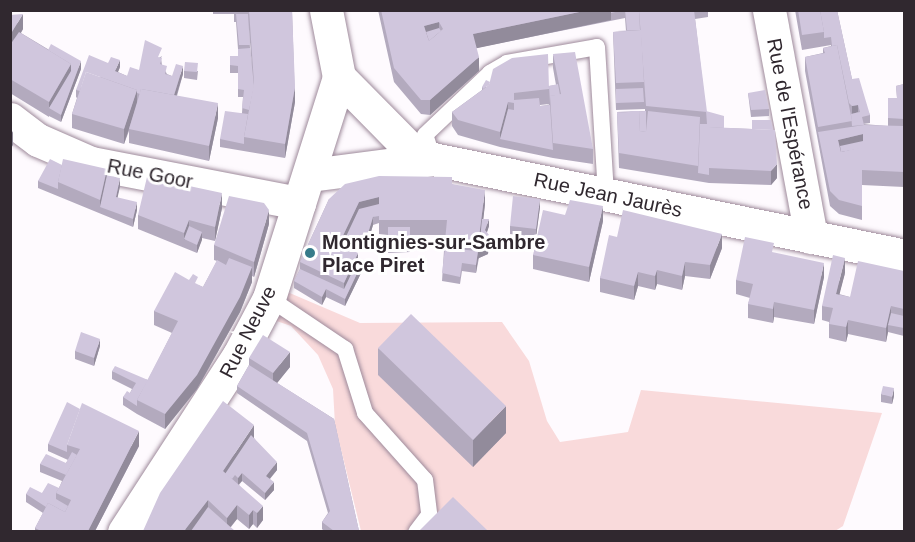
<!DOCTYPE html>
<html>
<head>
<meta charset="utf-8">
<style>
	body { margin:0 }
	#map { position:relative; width:915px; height:542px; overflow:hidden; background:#fefafe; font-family:Arial,sans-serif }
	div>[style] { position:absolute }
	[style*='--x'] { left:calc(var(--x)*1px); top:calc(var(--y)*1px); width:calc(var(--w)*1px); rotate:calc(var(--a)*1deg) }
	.green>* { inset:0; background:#f9dadb }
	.roads { filter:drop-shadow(0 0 2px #9e8a9b) drop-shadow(0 0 2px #9e8a9b) }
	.service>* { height:16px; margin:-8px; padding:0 8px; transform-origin:8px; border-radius:8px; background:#fff }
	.minor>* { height:33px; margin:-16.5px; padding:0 16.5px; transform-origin:16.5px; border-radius:16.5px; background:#fff }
	.tertiary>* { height:33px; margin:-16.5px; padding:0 16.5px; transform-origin:16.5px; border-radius:16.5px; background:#fff }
	.wall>* { inset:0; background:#b3aabe }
	.shaded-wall>* { inset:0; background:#928b9b }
	.building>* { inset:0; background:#d0c6dd }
	.dots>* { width:16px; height:16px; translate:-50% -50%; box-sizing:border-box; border:3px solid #fff; border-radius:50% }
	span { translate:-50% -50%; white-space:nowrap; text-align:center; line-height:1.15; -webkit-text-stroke:6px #fff; paint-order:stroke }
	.street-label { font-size:20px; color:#30282f }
	.poi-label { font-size:20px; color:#30282f; font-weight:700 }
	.left { translate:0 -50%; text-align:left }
	.frame { position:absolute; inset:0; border:12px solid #30282f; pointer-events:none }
</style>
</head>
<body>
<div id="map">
	<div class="green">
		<div style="clip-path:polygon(285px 291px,360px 323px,502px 322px,529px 361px,547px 421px,560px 442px,628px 432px,641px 390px,882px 413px,843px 526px,835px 531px,361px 531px,335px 425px,333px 389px,318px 355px,291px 326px,268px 318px)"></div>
	</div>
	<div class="roads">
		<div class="service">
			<div style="--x:433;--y:159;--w:25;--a:-108"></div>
			<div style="--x:425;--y:135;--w:90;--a:-43.6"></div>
			<div style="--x:490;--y:73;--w:20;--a:-30"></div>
			<div style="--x:507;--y:63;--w:91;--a:-10.1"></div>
			<div style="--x:597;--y:47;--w:148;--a:86.5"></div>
			<div style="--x:269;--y:298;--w:92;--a:33.9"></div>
			<div style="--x:345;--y:349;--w:67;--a:72.6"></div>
			<div style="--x:365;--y:413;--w:90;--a:48.2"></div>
			<div style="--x:425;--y:480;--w:35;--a:83"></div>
			<div style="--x:429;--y:515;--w:21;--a:127"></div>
		</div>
		<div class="minor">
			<div style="--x:769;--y:10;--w:231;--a:79.5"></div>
			<div style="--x:339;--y:77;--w:114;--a:45.4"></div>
			<div style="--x:10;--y:119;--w:35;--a:37"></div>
			<div style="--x:38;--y:140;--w:58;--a:23.5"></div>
			<div style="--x:91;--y:163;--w:212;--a:10.9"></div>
			<div style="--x:310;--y:175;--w:124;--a:-7.4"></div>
			<div style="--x:433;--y:159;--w:481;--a:11.6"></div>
		</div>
		<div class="tertiary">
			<div style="--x:124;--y:532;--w:211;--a:-57"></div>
			<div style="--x:239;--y:355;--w:64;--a:-62.2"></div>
			<div style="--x:269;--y:298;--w:232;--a:-72.4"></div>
			<div style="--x:339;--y:77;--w:68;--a:-101"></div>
		</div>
	</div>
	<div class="wall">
		<div style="clip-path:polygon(evenodd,213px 10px,292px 10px,295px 102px,285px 158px,220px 147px,220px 139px,242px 113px,243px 97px,238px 97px,238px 73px,230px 73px,230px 56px,238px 56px,238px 49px,236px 22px,234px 22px,234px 14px,213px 14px,213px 10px,249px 29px,252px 68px,250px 48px,249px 29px)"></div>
		<div style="clip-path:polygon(378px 10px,708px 10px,708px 17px,695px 19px,706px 111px,724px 128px,752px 129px,777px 178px,771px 185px,709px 183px,619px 168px,617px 112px,645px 111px,645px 109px,616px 110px,613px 32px,626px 31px,625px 18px,476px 48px,479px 71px,430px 115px,421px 114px,394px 82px)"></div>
		<div style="clip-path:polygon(795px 10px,837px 10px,852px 79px,870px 115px,870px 123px,863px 124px,888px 126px,888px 98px,897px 98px,896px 86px,904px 84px,904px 187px,862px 185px,862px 220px,839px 214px,830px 206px,805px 71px,805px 57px,823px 53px,823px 48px,831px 46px,831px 45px,802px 50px)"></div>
		<div style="clip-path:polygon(10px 15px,23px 29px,21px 33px,81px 69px,61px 122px,49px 116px,49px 117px,10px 93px)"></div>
		<div style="clip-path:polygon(evenodd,553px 54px,593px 149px,593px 164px,553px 158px,500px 147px,458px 135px,452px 126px,452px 112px,482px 90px,482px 87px,549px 86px,556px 85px,553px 68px,553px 54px,549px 100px,549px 105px,540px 106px,540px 105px,549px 104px,549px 100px)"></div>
		<div style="clip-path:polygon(162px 56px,161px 58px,162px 65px,167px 74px,172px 76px,183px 74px,177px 96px,218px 118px,209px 161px,129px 143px,129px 131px,124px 144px,72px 128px,72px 114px,77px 98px,76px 97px,76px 90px,120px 67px,118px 72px,127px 76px,139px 70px)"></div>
		<div style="clip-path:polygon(184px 71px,198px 71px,197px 80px,184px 78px)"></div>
		<div style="clip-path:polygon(748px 93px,769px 109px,769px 116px,751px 117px)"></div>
		<div style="clip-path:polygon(62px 165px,107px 175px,120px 186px,117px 198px,137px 210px,133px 227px,38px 188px,38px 181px)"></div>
		<div style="clip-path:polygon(452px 184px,485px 204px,483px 219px,489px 226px,487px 232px,489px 243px,488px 254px,479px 258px,476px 273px,462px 271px,460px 284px,442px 281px,445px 235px,410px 235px,410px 252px,388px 253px,388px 235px,379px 234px,379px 211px,379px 223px,373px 225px,366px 248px,357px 248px,355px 251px,362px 271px,345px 306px,326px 297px,322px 305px,294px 288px,294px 281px,300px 269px,300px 262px,329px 199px)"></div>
		<div style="clip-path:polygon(540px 207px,536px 237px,510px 234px,510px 226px)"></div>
		<div style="clip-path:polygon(222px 208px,215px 241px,202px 238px,197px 253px,138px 229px,138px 215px)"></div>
		<div style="clip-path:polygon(565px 215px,603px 221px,589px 282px,533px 269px,533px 255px)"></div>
		<div style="clip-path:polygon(269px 224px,254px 277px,252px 276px,252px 282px,240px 312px,197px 389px,165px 429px,137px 414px,123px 405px,123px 397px,130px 393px,132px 389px,112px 379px,112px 371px,148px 380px,172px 333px,154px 325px,154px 311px,198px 285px,203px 287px,217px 261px,214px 260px,214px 245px)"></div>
		<div style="clip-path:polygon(617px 237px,722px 248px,710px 279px,685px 276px,682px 290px,657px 284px,655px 290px,638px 286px,634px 300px,600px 292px,600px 278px)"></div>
		<div style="clip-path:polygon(774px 253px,824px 277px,814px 324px,774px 317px,773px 323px,748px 318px,748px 304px,750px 298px,736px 294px,736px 280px)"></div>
		<div style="clip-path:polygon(904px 271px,904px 336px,888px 332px,886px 342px,848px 334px,846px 342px,829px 338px,829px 322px,822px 320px,822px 306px,845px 273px,839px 294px,850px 297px)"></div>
		<div style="clip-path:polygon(100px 346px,94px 366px,75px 359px,75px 351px)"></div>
		<div style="clip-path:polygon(378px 348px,506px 433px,473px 467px,378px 375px)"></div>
		<div style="clip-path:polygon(249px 358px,290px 367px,277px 383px,334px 419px,359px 531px,324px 531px,322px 529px,322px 522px,328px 513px,307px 441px,237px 393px,237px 386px,249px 365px)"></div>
		<div style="clip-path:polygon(881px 394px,894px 396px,892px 404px,881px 402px)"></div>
		<div style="clip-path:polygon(254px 438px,277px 470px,270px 479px,274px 490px,265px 500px,242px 481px,239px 485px,263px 520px,257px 528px,253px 524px,249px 529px,237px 519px,231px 527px,143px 531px)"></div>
		<div style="clip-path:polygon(48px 444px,139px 446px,95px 531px,35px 531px,35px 528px,43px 513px,26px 502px,26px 494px,42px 493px,59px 488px,62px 481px,40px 472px,40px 464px,66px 463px,68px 460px,48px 451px)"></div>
	</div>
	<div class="shaded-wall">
		<div style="clip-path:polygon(589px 10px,611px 10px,611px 20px,473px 49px,473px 34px)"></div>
		<div style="clip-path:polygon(23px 14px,23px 29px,10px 50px,10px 35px)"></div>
		<div style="clip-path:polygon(439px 22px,439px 36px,427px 40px,424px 26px)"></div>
		<div style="clip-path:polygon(479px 57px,479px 71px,430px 115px,430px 100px)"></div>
		<div style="clip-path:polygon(120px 60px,120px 67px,115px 79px,115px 71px)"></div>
		<div style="clip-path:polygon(81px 61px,81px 69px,61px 122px,61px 115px)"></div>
		<div style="clip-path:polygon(71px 64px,71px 78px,49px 108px,49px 117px,49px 102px)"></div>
		<div style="clip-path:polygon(183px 66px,183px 74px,174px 103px,173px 99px)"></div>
		<div style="clip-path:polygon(295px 87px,295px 102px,285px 158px,285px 144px)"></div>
		<div style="clip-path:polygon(137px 90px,137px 104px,124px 144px,124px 129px)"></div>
		<div style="clip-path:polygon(508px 102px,508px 117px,500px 139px,500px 132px)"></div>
		<div style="clip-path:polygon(218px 103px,218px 118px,209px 161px,209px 146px)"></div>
		<div style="clip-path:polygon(858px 105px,858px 112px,852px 114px,852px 106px)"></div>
		<div style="clip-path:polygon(13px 131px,13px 145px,10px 150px,10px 136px)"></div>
		<div style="clip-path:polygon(863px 134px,863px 162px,840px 154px,838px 140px)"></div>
		<div style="clip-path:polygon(777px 164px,777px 178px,771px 185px,771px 171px)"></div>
		<div style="clip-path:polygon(107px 169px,107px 183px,100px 207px,100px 200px)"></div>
		<div style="clip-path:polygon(120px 178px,120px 186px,116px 205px,116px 197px)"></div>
		<div style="clip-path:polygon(485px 190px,485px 204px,480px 250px,489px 235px,489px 243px,488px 254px,479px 258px,478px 259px,478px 245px)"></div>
		<div style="clip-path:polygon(222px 193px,222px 208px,215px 241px,215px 227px)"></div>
		<div style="clip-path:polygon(379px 197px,379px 211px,342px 252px,339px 244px,359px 202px)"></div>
		<div style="clip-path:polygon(540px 199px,540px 207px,536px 237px,536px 229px)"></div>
		<div style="clip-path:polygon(137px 202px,137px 210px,133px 227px,133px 219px)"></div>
		<div style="clip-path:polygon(603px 206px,603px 221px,589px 282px,589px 267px)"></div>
		<div style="clip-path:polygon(269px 210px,269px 224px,254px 277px,254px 262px)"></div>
		<div style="clip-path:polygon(373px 217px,373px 225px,366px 248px,366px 240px)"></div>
		<div style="clip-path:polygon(489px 219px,489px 226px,485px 238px,485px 230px)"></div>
		<div style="clip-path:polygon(189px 220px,189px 234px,184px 240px,184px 233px)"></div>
		<div style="clip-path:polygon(202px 232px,202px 240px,197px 253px,197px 245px)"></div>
		<div style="clip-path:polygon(722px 234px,722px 248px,710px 279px,710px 265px)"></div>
		<div style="clip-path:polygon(357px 240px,357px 248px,349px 263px,349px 255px)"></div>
		<div style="clip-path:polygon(478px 251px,478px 259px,476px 273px,476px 265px)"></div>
		<div style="clip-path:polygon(358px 253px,358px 267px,344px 297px,344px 283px)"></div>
		<div style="clip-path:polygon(845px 258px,845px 273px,836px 308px,836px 294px)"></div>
		<div style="clip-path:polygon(685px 262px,685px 276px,682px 290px,682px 276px)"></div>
		<div style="clip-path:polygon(362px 263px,362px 271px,345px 306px,345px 299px)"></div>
		<div style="clip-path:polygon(824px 263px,824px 277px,814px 324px,814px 310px)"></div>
		<div style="clip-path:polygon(252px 267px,252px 282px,240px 312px,197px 389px,165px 429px,165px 414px)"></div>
		<div style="clip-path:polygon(657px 270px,657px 284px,655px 290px,655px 276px)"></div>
		<div style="clip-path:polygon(638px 272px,638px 286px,634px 300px,634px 286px)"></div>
		<div style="clip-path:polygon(326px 289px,326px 297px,322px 305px,322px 297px)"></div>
		<div style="clip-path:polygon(774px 302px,774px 317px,773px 323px,773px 309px)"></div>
		<div style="clip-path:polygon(891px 306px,891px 320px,888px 325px,888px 332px,886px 342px,886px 328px)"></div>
		<div style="clip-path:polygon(848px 320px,848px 334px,846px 342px,846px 327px)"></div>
		<div style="clip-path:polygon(100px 339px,100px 346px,94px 366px,94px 358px)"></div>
		<div style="clip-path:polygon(290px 352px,290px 367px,273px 388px,273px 373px)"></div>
		<div style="clip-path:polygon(894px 388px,894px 396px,892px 404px,892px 397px)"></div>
		<div style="clip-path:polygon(506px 406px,506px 433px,473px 467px,473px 440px)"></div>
		<div style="clip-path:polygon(254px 425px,254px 439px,226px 481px,223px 471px)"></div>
		<div style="clip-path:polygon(139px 431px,139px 446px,95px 531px,88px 531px)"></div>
		<div style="clip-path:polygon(277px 462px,277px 470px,266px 483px,266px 476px)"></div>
		<div style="clip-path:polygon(242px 473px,242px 481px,238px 485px,238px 478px)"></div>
		<div style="clip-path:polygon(274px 482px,274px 490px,265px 500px,265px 493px)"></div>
		<div style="clip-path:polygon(208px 500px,208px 515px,195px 531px,184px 531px)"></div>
		<div style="clip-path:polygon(237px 505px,237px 519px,227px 531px,227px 518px)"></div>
		<div style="clip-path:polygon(263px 506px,263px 520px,257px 528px,257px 513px)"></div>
		<div style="clip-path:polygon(253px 510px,253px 524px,249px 529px,249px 515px)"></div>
	</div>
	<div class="building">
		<div style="clip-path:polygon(249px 10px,292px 10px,295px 87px,285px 144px,244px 137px,254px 83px)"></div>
		<div style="clip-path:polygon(evenodd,381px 10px,589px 10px,473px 34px,479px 57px,430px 100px,421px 100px,394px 68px,381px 10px,439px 22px,443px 29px,429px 41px,424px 26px,439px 22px)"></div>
		<div style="clip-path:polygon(611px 10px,624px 10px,611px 13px)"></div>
		<div style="clip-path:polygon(625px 10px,639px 10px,640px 30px,617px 31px,627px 30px)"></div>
		<div style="clip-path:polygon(639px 10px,694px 10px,707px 112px,646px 106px)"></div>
		<div style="clip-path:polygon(798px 10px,820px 10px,824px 32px,802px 35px)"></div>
		<div style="clip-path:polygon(820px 10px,837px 10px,852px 79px,859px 78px,870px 115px,862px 117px,864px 125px,852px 126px,851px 114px,860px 112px,858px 105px,852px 106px,849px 103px,837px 45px,832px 46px,831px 37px,824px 38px,824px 32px)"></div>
		<div style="clip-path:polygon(23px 14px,10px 35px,10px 15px)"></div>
		<div style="clip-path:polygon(236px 14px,248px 14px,250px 45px,239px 45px)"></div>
		<div style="clip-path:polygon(439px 28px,441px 31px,429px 41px,426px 32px)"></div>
		<div style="clip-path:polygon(641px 30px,644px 82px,616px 83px,613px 32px)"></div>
		<div style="clip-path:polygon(19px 32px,71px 64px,49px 102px,10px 79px,10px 45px)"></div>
		<div style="clip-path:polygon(145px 40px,162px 48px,158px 57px,162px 58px,160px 64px,167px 66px,165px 74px,172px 76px,176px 64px,183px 66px,174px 95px,141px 89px,140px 94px,137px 93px,137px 90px,86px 72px,80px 91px,76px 90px,89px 55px,108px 63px,111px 57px,120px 60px,115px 71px,127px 76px,130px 67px,139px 70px)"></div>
		<div style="clip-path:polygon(51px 44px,81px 61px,61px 115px,49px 108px,71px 71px,71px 64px,48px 50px)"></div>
		<div style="clip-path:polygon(837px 45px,852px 121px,818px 127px,805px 57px,825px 53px,823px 48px)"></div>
		<div style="clip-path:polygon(250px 48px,254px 86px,249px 110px,242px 108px,244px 90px,238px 89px,238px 66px,230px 65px,230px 56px,238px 56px,238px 49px)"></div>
		<div style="clip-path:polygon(575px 52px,593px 149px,553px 143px,550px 96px,561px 94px,553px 54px)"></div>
		<div style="clip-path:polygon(548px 54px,549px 89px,514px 93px,514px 103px,508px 102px,500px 132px,458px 120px,452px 112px,489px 85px,493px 69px,512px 58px)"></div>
		<div style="clip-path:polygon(185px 62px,198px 63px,197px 72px,184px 71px)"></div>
		<div style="clip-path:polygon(86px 72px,137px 90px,124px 129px,72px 114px)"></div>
		<div style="clip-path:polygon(486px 80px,490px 82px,489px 85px,483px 89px,482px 87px)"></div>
		<div style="clip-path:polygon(558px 84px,560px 95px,550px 96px,550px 103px,549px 86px)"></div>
		<div style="clip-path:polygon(904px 84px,904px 119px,888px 118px,888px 98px,897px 98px,896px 86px)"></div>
		<div style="clip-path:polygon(643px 88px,644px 102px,616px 103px,616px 89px)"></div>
		<div style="clip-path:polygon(141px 89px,218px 103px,209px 146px,129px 129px)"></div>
		<div style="clip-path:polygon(765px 90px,769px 109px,751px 110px,748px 93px)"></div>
		<div style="clip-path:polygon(539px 98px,540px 106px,550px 105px,553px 150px,500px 139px,508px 109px,514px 110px,514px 100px)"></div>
		<div style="clip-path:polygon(225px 111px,248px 114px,244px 137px,244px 144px,220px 139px)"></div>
		<div style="clip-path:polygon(639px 111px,640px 132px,646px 131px,648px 111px,700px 117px,698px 166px,619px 153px,617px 113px)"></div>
		<div style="clip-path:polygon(639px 111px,617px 113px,617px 119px,617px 112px,646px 111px,646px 131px,640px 132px)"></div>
		<div style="clip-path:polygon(706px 111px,724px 116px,724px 128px,709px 127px,709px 175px,698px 173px,700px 124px,707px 124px)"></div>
		<div style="clip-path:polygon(752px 120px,771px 120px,773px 130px,752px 129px)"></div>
		<div style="clip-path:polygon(evenodd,864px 125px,904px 126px,904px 172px,862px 170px,862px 206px,839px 200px,830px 191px,818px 132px,864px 125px,863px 134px,863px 147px,841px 152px,838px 140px,863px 134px)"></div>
		<div style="clip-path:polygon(709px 127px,775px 130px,777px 164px,771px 171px,709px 168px)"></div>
		<div style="clip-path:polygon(863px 141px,863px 148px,841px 152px,840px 146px)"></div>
		<div style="clip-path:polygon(50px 159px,62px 165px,58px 182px,58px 189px,38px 181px)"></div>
		<div style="clip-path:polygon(63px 159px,107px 169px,100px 200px,58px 182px)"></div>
		<div style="clip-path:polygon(107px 175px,120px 178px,116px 197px,137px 202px,133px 219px,100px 207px)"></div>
		<div style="clip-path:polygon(379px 176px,452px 177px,452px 184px,485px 190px,478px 245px,445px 241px,447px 220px,379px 220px,379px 197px,359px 202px,339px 244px,358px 253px,344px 283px,300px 262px,329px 199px,345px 184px)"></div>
		<div style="clip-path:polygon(147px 177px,222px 193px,215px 227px,189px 220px,184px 233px,138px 215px)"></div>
		<div style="clip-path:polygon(229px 196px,264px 203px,269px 210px,254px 262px,214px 245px)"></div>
		<div style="clip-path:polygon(513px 196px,540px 199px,536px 229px,510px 226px)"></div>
		<div style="clip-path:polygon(570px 200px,603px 206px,589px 267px,533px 255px,543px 210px,565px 215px)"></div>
		<div style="clip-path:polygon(379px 204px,379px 216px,373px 217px,366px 240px,357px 240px,351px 250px,342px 245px,359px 209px)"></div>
		<div style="clip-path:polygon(623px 210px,722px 234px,710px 265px,685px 262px,682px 276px,657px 270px,655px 276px,638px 272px,634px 286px,600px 278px,609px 235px,617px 237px)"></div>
		<div style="clip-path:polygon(482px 219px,489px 219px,485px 230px,489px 235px,488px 246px,479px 250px)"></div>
		<div style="clip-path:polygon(189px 226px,202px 232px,197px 245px,184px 239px)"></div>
		<div style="clip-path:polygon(388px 227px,410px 227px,410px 245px,388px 245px)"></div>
		<div style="clip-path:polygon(745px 237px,774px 243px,772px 252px,824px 263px,814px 310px,774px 302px,773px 309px,748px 304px,753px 284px,736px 280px)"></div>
		<div style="clip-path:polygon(445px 248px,478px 251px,476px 265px,462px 263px,460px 277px,442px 273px)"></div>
		<div style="clip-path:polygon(833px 255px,845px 258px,836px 294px,850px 297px,858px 261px,904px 271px,904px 309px,891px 306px,886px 328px,848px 320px,846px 327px,829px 324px,833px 308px,822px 306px)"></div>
		<div style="clip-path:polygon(229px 258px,252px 267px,240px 297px,197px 375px,165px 414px,137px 400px,178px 321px,154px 311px,175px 272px,189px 280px,193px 274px,198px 277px,195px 283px,203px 287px,217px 260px,226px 265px)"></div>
		<div style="clip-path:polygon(358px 260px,362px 263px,345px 299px,326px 289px,322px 297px,294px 281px,300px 269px,344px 289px)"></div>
		<div style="clip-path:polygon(891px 313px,904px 316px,904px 328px,888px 325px)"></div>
		<div style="clip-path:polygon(411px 314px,506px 406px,473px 440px,378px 348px)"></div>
		<div style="clip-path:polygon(81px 332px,100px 339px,94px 358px,75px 351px)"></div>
		<div style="clip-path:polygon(263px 335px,290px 352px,273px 373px,249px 358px)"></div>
		<div style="clip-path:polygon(249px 365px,334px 419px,359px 531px,334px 531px,322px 522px,330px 511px,307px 433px,237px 386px)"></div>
		<div style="clip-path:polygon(115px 366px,148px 380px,137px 400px,137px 406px,123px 397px,127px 391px,130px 393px,136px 383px,112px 371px)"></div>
		<div style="clip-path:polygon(883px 386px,894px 388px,892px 397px,881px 394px)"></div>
		<div style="clip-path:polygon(223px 401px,254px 425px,223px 471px,263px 506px,257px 513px,253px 510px,249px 515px,237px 505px,227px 518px,208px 500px,184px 531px,143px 531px,160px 493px)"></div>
		<div style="clip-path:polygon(67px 402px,80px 409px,67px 445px,67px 452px,48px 444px)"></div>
		<div style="clip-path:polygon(82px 403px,139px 431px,88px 531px,41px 531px,35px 528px,48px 503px,65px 512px,71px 500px,56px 493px,80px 449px,67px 445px)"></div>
		<div style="clip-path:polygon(251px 435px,277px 462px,266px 476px,274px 482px,265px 493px,242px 473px,238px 478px,235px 475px,232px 479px,225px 474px)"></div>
		<div style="clip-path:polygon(72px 452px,77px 455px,66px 475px,40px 464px,46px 454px,66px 463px)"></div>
		<div style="clip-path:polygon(48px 483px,59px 488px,56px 493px,56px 499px,68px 506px,65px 512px,48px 503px,46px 507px,26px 494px,30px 487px,42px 493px)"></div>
		<div style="clip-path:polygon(453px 497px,488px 531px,419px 531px)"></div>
		<div style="clip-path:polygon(208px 507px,235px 531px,191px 531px)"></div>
	</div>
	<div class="dots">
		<div style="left:310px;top:253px;background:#377b8a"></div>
	</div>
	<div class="street-label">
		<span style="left:790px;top:124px;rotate:79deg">Rue de l'Espérance</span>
		<span style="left:150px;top:174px;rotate:11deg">Rue Goor</span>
		<span style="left:608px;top:195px;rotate:12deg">Rue Jean Jaurès</span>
		<span style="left:248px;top:332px;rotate:-63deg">Rue Neuve</span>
	</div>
	<div class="poi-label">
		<span class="left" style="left:322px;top:254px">Montignies-sur-Sambre<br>Place Piret</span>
	</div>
	<div class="frame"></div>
</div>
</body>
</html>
